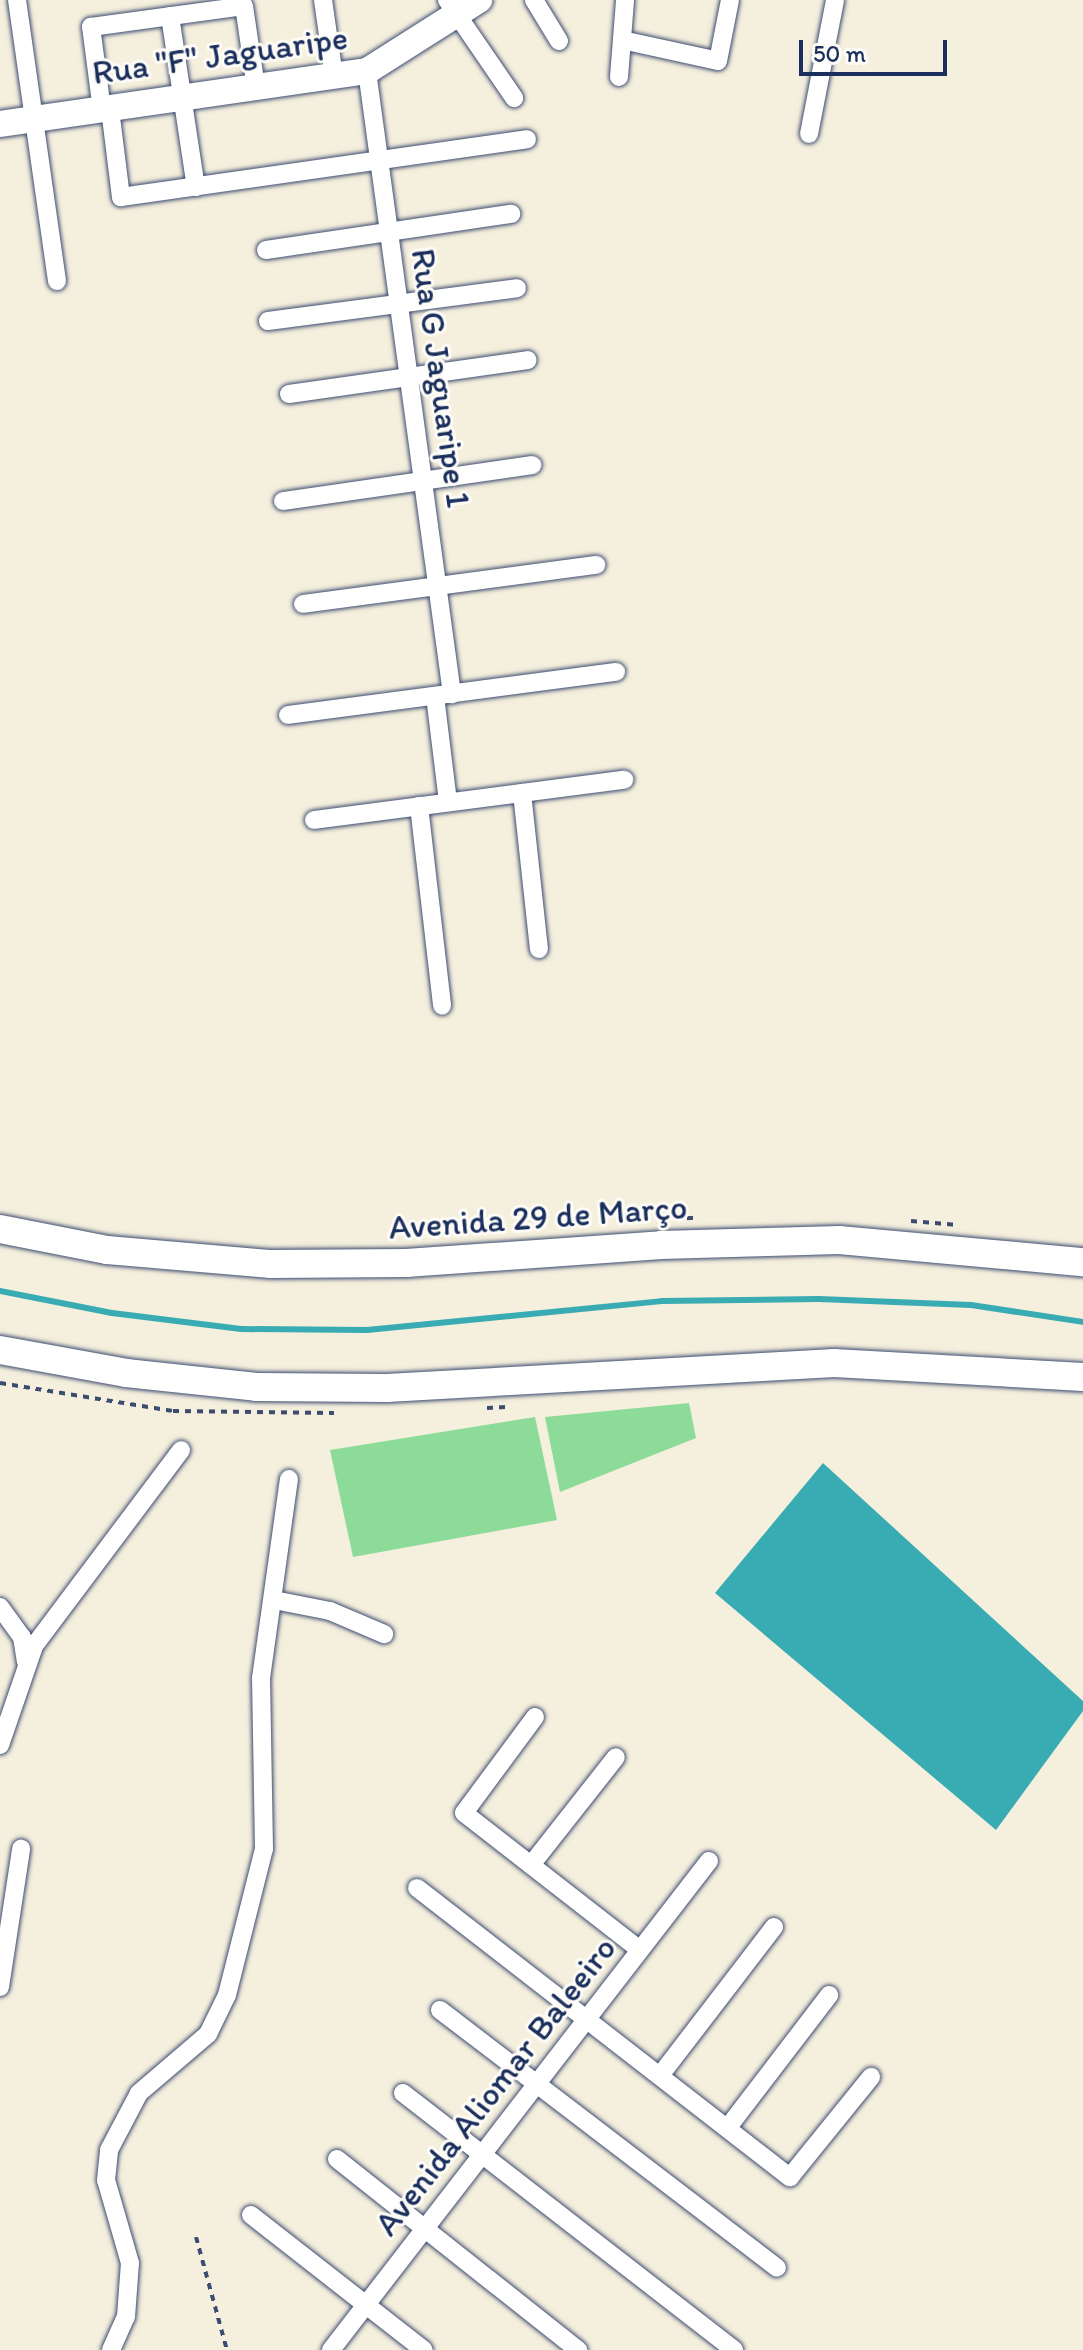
<!DOCTYPE html>
<html>
<head>
<meta charset="utf-8">
<style>
	body { margin:0 }
	#map { position:relative; width:1083px; height:2350px; overflow:hidden; background:#f5efdd; font-family:Itim,sans-serif }
	div>[style] { position:absolute }
	[style*='--x'] { left:calc(var(--x)*1px); top:calc(var(--y)*1px); width:calc(var(--w)*1px); rotate:calc(var(--a)*1deg) }
	.green>* { inset:0; background:#8ddb99 }
	.water>* { inset:0; background:#39abb3 }
	.stream>* { height:6px; margin:-3px; padding:0 3px; transform-origin:3px; border-radius:3px; background:#39abb3 }
	.path>* { height:4px; margin-top:-2px; transform-origin:0; background:repeating-linear-gradient(90deg,#3c4c71 0 6px,transparent 0 12px) }
	.roads { filter:drop-shadow(0 0 2px #3c4c71) drop-shadow(0 0 2px #3c4c71) }
	.street>* { height:18px; margin:-9px; padding:0 9px; transform-origin:9px; border-radius:9px; background:#fff }
	.secondary>* { height:26px; margin:-13px; padding:0 13px; transform-origin:13px; border-radius:13px; background:#fff }
	.primary>* { height:28px; margin:-14px; padding:0 14px; transform-origin:14px; border-radius:14px; background:#fff }
	span { translate:-50% -50%; white-space:nowrap; text-align:center; line-height:1.15; -webkit-text-stroke:6px #fdfcf7; paint-order:stroke }
	.street-label { font-size:34px; color:#1b2f5e }
	.scale { position:absolute; left:799px; top:40px; width:148px; height:36px; box-sizing:border-box; border:4px solid #1b2f5e; border-top:0; padding-left:10px; font-size:24px; line-height:28px; white-space:nowrap; color:#1b2f5e; -webkit-text-stroke:6px #fdfcf7; paint-order:stroke }
</style>
</head>
<body>
<div id="map">
	<div class="green">
		<div style="clip-path:polygon(689px 1403px,696px 1438px,560px 1492px,545px 1417px)"></div>
		<div style="clip-path:polygon(535px 1417px,557px 1520px,353px 1557px,330px 1450px)"></div>
	</div>
	<div class="water">
		<div style="clip-path:polygon(823px 1463px,1083px 1701px,1083px 1711px,996px 1830px,715px 1593px)"></div>
	</div>
	<div class="stream">
		<div style="--x:0;--y:1291;--w:114;--a:11.1"></div>
		<div style="--x:112;--y:1313;--w:130;--a:7.1"></div>
		<div style="--x:241;--y:1329;--w:126;--a:0.5"></div>
		<div style="--x:367;--y:1330;--w:296;--a:-5.6"></div>
		<div style="--x:662;--y:1301;--w:157;--a:-0.7"></div>
		<div style="--x:819;--y:1299;--w:152;--a:2.3"></div>
		<div style="--x:971;--y:1305;--w:113;--a:8.6"></div>
	</div>
	<div class="path">
		<div style="--x:663;--y:1219;--w:35;--a:-2"></div>
		<div style="--x:911;--y:1221;--w:47;--a:4.9"></div>
		<div style="--x:0;--y:1383;--w:175;--a:9.2"></div>
		<div style="--x:173;--y:1411;--w:161;--a:0.7"></div>
		<div style="--x:487;--y:1408;--w:19;--a:-3"></div>
		<div style="--x:196;--y:2237;--w:117;--a:74.7"></div>
	</div>
	<div class="roads">
		<div class="street">
			<div style="--x:17;--y:0;--w:284;--a:81.9"></div>
			<div style="--x:323;--y:0;--w:77;--a:81.8"></div>
			<div style="--x:447;--y:0;--w:119;--a:55.6"></div>
			<div style="--x:534;--y:0;--w:48;--a:58.6"></div>
			<div style="--x:170;--y:16;--w:173;--a:81.4"></div>
			<div style="--x:622;--y:40;--w:98;--a:12.3"></div>
			<div style="--x:718;--y:61;--w:62;--a:-78.9"></div>
			<div style="--x:367;--y:71;--w:629;--a:82.23"></div>
			<div style="--x:619;--y:77;--w:77;--a:-85.5"></div>
			<div style="--x:110;--y:109;--w:89;--a:82.9"></div>
			<div style="--x:121;--y:197;--w:410;--a:-8.1"></div>
			<div style="--x:102;--y:110;--w:84;--a:-97.5"></div>
			<div style="--x:91;--y:27;--w:154;--a:-7.8"></div>
			<div style="--x:244;--y:6;--w:82;--a:81.6"></div>
			<div style="--x:809;--y:134;--w:136;--a:-79"></div>
			<div style="--x:266;--y:250;--w:248;--a:-8.4"></div>
			<div style="--x:268;--y:321;--w:251;--a:-7.5"></div>
			<div style="--x:289;--y:394;--w:241;--a:-8.1"></div>
			<div style="--x:283;--y:501;--w:252;--a:-8.2"></div>
			<div style="--x:303;--y:604;--w:296;--a:-7.6"></div>
			<div style="--x:435;--y:696;--w:107;--a:83"></div>
			<div style="--x:288;--y:715;--w:331;--a:-7.5"></div>
			<div style="--x:522;--y:793;--w:157;--a:83.8"></div>
			<div style="--x:419;--y:806;--w:201;--a:83.4"></div>
			<div style="--x:314;--y:820;--w:313;--a:-7.4"></div>
			<div style="--x:274;--y:1600;--w:57;--a:11.1"></div>
			<div style="--x:330;--y:1611;--w:59;--a:23.1"></div>
			<div style="--x:0;--y:1607;--w:37;--a:54"></div>
			<div style="--x:22;--y:1637;--w:25;--a:81"></div>
			<div style="--x:535;--y:1717;--w:119;--a:126.5"></div>
			<div style="--x:464;--y:1813;--w:223;--a:37.9"></div>
			<div style="--x:0;--y:1745;--w:105;--a:-71"></div>
			<div style="--x:34;--y:1646;--w:245;--a:-53.1"></div>
			<div style="--x:531;--y:1865;--w:137;--a:-51.8"></div>
			<div style="--x:417;--y:1888;--w:472;--a:37.8"></div>
			<div style="--x:790;--y:2177;--w:129;--a:-51"></div>
			<div style="--x:0;--y:1987;--w:140;--a:-81.3"></div>
			<div style="--x:440;--y:2010;--w:424;--a:37.4"></div>
			<div style="--x:662;--y:2073;--w:184;--a:-52.5"></div>
			<div style="--x:403;--y:2093;--w:419;--a:37.8"></div>
			<div style="--x:729;--y:2126;--w:165;--a:-52.6"></div>
			<div style="--x:337;--y:2159;--w:308;--a:38.4"></div>
			<div style="--x:251;--y:2215;--w:219;--a:38"></div>
			<div style="--x:111;--y:2350;--w:36;--a:-66"></div>
			<div style="--x:126;--y:2317;--w:54;--a:-85.8"></div>
			<div style="--x:130;--y:2263;--w:86;--a:-106.1"></div>
			<div style="--x:106;--y:2180;--w:30;--a:-84"></div>
			<div style="--x:109;--y:2150;--w:64;--a:-62.2"></div>
			<div style="--x:139;--y:2093;--w:91;--a:-40.5"></div>
			<div style="--x:208;--y:2034;--w:43;--a:-64"></div>
			<div style="--x:227;--y:1995;--w:151;--a:-75.8"></div>
			<div style="--x:264;--y:1849;--w:171;--a:-91"></div>
			<div style="--x:261;--y:1678;--w:201;--a:-82"></div>
			<div style="--x:331;--y:2350;--w:618;--a:-52.3"></div>
		</div>
		<div class="secondary">
			<div style="--x:0;--y:124;--w:371;--a:-8.2"></div>
			<div style="--x:367;--y:71;--w:133;--a:-32.4"></div>
		</div>
		<div class="primary">
			<div style="--x:0;--y:1229;--w:109;--a:11.1"></div>
			<div style="--x:107;--y:1250;--w:165;--a:4.9"></div>
			<div style="--x:271;--y:1264;--w:135;--a:-0.4"></div>
			<div style="--x:406;--y:1263;--w:256;--a:-4"></div>
			<div style="--x:661;--y:1245;--w:178;--a:-1.6"></div>
			<div style="--x:839;--y:1240;--w:245;--a:5.2"></div>
			<div style="--x:0;--y:1350;--w:128;--a:10.3"></div>
			<div style="--x:126;--y:1373;--w:131;--a:6.1"></div>
			<div style="--x:256;--y:1387;--w:131;--a:0.4"></div>
			<div style="--x:387;--y:1388;--w:448;--a:-3.2"></div>
			<div style="--x:834;--y:1363;--w:249;--a:3.2"></div>
		</div>
	</div>
	<div class="street-label">
		<span style="left:220px;top:55px;rotate:-8deg">Rua "F" Jaguaripe</span>
		<span style="left:441px;top:378px;rotate:82deg">Rua G Jaguaripe 1</span>
		<span style="left:538px;top:1217px;rotate:-4deg">Avenida 29 de Março</span>
		<span style="left:495px;top:2086px;rotate:-52deg">Avenida Aliomar Baleeiro</span>
	</div>
	<div class="scale">50 m</div>
</div>
</body>
</html>
